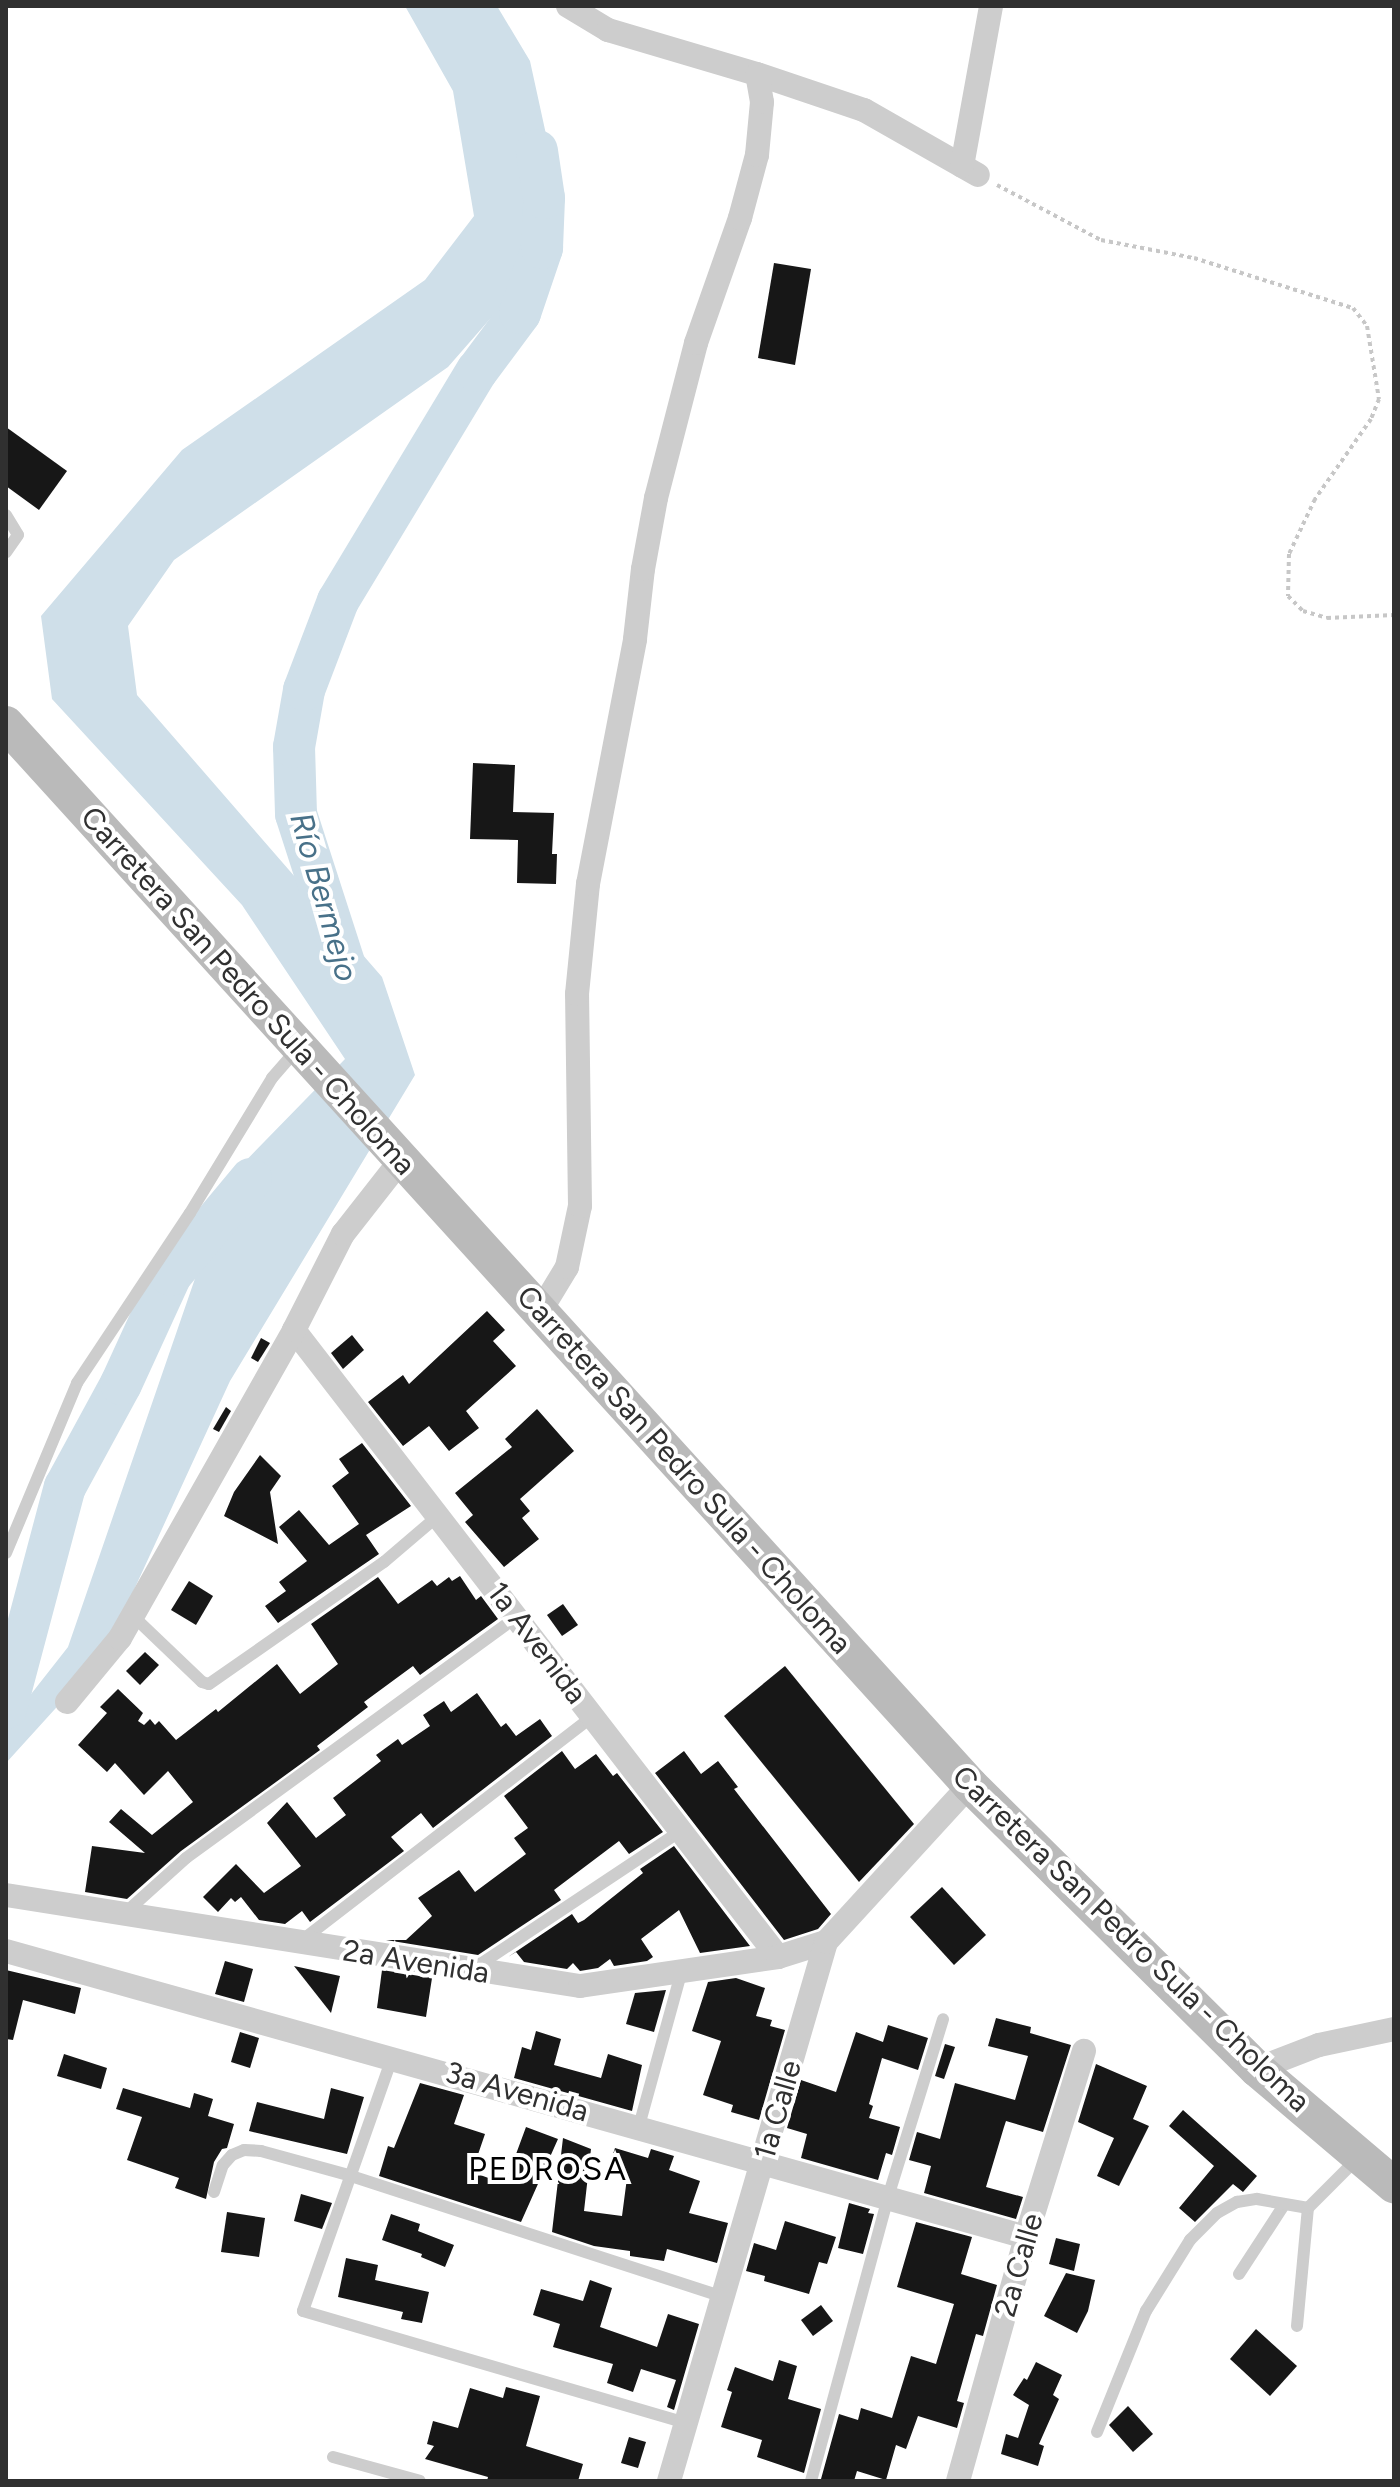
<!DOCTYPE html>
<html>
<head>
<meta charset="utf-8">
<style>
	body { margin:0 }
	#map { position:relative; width:1400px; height:2487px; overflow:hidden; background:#fff; font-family:Figtree,sans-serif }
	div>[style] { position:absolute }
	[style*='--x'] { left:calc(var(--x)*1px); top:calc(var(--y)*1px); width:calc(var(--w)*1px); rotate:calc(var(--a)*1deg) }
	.water>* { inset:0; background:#cfdfe9 }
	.river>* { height:42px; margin:-21px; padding:0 21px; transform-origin:21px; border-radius:21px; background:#cfdfe9 }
	.building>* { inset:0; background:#171717 }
	.path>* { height:4px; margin-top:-2px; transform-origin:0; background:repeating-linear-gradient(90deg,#c7c7c7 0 4px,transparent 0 8px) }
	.service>* { height:12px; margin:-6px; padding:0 6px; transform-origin:6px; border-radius:6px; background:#cdcdcd }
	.minor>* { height:24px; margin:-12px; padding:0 12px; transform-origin:12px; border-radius:12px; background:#cdcdcd }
	.secondary>* { height:36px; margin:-18px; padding:0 18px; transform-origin:18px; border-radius:18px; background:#bababa }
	span { translate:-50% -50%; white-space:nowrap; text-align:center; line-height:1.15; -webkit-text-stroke:8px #fff; paint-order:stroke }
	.street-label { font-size:30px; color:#303030 }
	.water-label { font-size:32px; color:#487189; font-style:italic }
	.neighbourhood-label { font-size:32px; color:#000; letter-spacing:2px }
	.frame { position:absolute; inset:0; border:8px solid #303030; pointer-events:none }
</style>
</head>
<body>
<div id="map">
	<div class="water">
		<div style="clip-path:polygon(405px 6px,497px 6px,530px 61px,554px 171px,523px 281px,448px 367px,174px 560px,128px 626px,137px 695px,382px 977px,415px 1075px,230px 1381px,104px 1655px,6px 1763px,6px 1726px,68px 1647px,230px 1177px,345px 1059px,242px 905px,52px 699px,41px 616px,182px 450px,425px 280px,474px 216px,453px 91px)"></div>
	</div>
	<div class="river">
		<div style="--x:347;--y:972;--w:166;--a:-107.9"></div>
		<div style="--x:296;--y:814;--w:67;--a:-91.7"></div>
		<div style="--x:294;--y:747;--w:58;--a:-80"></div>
		<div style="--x:304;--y:690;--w:95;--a:-69.1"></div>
		<div style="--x:338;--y:601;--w:269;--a:-58.9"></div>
		<div style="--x:477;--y:371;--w:72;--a:-53.4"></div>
		<div style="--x:520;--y:313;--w:69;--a:-71.3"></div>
		<div style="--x:542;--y:248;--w:50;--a:-87.7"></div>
		<div style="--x:544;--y:198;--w:48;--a:-98.5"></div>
		<div style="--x:6;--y:1708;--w:229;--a:-75.1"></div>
		<div style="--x:65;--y:1487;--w:117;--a:-61.5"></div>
		<div style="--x:121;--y:1384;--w:120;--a:-65.4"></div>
		<div style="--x:171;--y:1275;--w:125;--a:-50.2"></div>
	</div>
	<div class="building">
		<div style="clip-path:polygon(774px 263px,811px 269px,795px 365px,758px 358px)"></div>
		<div style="clip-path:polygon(6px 427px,67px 471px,39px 510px,6px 486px)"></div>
		<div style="clip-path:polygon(473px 763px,515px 765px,513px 812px,554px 813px,552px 854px,557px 854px,556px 884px,517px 883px,518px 840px,470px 839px)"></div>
		<div style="clip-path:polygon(487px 1311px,505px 1330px,493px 1341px,516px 1366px,466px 1411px,479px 1428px,449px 1451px,429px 1426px,403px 1446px,368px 1402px,403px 1375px,409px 1384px)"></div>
		<div style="clip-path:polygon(352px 1335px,364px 1350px,343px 1369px,331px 1353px)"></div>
		<div style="clip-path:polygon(261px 1338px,270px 1343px,258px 1362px,251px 1358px)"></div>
		<div style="clip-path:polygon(226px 1407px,231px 1411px,219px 1432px,213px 1429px)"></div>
		<div style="clip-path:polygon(537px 1409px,574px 1451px,520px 1499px,530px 1511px,522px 1518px,539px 1539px,504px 1567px,465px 1522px,473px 1515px,455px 1493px,512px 1447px,505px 1439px)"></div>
		<div style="clip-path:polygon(362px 1443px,411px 1506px,366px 1535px,379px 1554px,278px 1623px,265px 1606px,286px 1591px,279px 1582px,307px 1561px,279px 1527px,299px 1510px,329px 1545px,359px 1524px,332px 1486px,349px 1473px,339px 1459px)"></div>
		<div style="clip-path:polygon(260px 1455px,281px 1476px,270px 1492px,278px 1544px,224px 1516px,234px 1492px)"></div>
		<div style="clip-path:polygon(460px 1576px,476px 1600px,481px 1596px,498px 1619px,420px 1675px,413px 1666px,364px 1702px,368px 1707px,317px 1746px,320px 1750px,181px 1851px,127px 1899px,85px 1892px,92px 1846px,145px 1853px,109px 1822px,121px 1809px,152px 1835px,193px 1802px,168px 1771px,144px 1795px,115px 1763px,107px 1772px,78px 1745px,107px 1713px,100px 1707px,118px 1689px,143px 1713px,138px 1721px,144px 1725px,150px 1719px,155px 1725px,159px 1721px,176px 1740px,216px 1709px,218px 1712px,277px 1664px,300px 1694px,338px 1664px,311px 1624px,378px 1577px,398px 1604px,432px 1580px,437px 1586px,449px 1577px,452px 1581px)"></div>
		<div style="clip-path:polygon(189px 1581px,213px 1596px,196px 1625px,171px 1610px)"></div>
		<div style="clip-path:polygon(563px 1604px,578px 1625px,562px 1636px,547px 1615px)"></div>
		<div style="clip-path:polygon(145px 1652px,159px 1665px,140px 1685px,126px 1671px)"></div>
		<div style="clip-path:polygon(785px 1666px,914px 1824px,859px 1882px,724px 1716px)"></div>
		<div style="clip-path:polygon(477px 1693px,501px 1727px,506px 1723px,516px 1736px,540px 1719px,552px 1736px,433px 1828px,421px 1813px,391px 1837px,404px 1851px,310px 1922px,302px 1911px,285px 1924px,259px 1920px,241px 1897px,235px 1902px,231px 1898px,218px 1912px,203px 1897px,236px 1864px,264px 1893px,301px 1866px,267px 1823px,287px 1802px,316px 1838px,346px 1815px,333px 1798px,381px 1761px,376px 1755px,398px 1739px,402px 1745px,430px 1726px,423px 1715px,444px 1701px,451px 1712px)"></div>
		<div style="clip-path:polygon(562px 1751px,575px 1769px,596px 1754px,613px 1776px,617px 1773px,663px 1832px,629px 1854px,619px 1841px,554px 1890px,561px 1900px,478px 1955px,386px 1940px,406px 1940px,432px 1916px,418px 1898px,459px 1870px,475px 1892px,526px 1854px,514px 1838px,528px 1828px,504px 1796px)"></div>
		<div style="clip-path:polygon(684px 1751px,701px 1774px,718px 1761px,738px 1787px,734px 1789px,831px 1914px,818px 1929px,784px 1940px,655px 1773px)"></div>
		<div style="clip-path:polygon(674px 1846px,750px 1946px,700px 1953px,679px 1910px,641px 1939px,653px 1957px,647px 1961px,614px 1966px,610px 1959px,598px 1968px,580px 1971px,573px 1963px,567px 1969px,524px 1962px,516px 1952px,505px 1959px,572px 1914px,578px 1923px,584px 1920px,643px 1873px,640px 1869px)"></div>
		<div style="clip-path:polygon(942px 1887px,986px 1935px,954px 1965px,910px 1917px)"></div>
		<div style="clip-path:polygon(225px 1961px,253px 1969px,244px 2002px,215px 1994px)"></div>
		<div style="clip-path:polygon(294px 1966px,340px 1976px,331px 2013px)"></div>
		<div style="clip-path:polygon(6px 1970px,81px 1988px,75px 2014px,23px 2000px,13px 2040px,6px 2039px)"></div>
		<div style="clip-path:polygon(382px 1970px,432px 1978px,426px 2017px,377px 2008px)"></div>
		<div style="clip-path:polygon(736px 1978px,765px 1988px,756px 2016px,772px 2020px,770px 2026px,785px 2030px,759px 2120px,731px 2112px,733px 2105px,703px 2095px,721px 2041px,692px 2031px,708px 1982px)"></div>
		<div style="clip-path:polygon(666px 1990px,654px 2032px,626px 2024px,635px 1993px)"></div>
		<div style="clip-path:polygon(996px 2018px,1031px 2027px,1030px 2033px,1071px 2045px,1043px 2132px,1006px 2121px,1004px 2127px,986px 2187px,1023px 2197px,1016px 2219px,924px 2193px,931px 2166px,909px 2160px,917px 2132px,940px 2139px,955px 2083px,1015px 2100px,1028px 2056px,988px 2046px)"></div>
		<div style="clip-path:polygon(888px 2025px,928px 2038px,918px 2070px,882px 2058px,869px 2104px,873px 2106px,869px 2118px,900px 2127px,892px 2155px,886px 2153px,878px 2180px,801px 2158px,807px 2134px,787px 2128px,801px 2080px,836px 2092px,856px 2032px,883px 2042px)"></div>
		<div style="clip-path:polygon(536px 2031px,561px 2039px,554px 2065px,601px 2078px,608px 2054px,642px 2065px,632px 2111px,514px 2078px,522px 2047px,531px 2050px)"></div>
		<div style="clip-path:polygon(240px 2032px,259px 2038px,250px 2068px,231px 2062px)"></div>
		<div style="clip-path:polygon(945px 2044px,955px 2047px,944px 2079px,935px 2076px)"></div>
		<div style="clip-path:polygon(64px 2054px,107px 2068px,101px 2089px,57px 2076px)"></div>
		<div style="clip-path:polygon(1096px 2064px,1147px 2086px,1133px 2119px,1149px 2126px,1119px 2186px,1097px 2176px,1114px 2138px,1078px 2122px)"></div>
		<div style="clip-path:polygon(420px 2083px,464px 2095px,454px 2124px,485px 2134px,472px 2172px,505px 2184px,526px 2127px,558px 2139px,521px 2222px,379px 2176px,388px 2146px,394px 2148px)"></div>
		<div style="clip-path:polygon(123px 2088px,190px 2108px,194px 2093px,213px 2099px,208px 2116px,234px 2124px,227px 2148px,222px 2149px,214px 2162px,206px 2199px,175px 2188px,179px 2178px,127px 2160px,142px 2117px,116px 2109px)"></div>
		<div style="clip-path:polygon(331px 2088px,364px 2097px,347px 2154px,249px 2131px,257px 2102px,324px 2119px)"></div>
		<div style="clip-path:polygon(1183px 2110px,1257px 2176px,1243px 2192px,1233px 2184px,1195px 2222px,1179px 2208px,1214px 2166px,1169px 2126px)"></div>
		<div style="clip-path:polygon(563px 2138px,591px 2149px,584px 2211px,622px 2216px,627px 2178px,607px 2172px,615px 2148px,648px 2158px,651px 2149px,674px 2156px,669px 2170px,700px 2181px,689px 2213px,728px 2223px,717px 2263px,667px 2249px,664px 2261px,630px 2256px,630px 2251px,594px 2246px,552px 2232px)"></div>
		<div style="clip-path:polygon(301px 2194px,332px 2203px,322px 2229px,294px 2221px)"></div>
		<div style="clip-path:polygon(849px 2203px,870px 2209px,868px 2213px,874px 2214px,863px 2254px,838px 2248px)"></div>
		<div style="clip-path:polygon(227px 2212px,265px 2218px,259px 2257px,221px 2252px)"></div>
		<div style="clip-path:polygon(391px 2214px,420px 2224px,418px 2231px,454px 2245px,445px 2267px,421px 2257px,422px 2254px,382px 2240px)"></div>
		<div style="clip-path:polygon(785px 2221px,836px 2237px,827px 2264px,819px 2262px,809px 2294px,764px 2281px,765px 2276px,746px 2271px,754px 2243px,776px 2250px)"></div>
		<div style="clip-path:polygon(916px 2222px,972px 2237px,961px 2274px,997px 2285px,983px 2336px,976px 2334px,957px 2401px,964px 2403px,957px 2428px,918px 2416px,906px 2449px,896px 2445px,886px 2480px,857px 2471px,854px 2481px,821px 2479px,839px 2414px,858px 2420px,861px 2408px,892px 2418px,911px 2356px,936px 2364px,954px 2304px,897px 2287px)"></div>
		<div style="clip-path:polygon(1056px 2238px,1080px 2244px,1074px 2271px,1049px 2264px)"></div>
		<div style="clip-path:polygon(346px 2258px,378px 2265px,375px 2280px,429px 2292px,422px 2323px,401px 2319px,403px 2312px,338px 2297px)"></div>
		<div style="clip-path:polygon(1066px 2273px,1095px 2280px,1088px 2311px,1077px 2333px,1044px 2316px)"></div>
		<div style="clip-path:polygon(590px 2280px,612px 2288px,600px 2327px,657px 2347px,668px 2314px,699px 2324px,674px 2410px,667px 2407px,676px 2380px,641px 2369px,633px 2392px,607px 2383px,613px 2364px,553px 2347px,560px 2324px,533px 2315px,541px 2289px,583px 2301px)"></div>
		<div style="clip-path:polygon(821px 2305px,833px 2321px,813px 2336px,801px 2320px)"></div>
		<div style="clip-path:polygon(1256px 2329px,1297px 2366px,1270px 2396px,1230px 2359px)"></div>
		<div style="clip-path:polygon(779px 2360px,797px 2366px,788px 2399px,821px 2409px,804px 2473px,757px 2457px,762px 2440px,721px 2427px,732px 2392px,727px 2390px,735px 2367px,773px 2381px)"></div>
		<div style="clip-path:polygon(1036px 2362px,1062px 2375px,1053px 2395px,1059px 2399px,1039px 2444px,1044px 2446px,1038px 2466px,1001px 2454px,1006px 2434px,1018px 2438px,1029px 2405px,1013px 2395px,1024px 2378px,1027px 2380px)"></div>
		<div style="clip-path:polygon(506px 2387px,540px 2396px,526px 2446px,583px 2464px,578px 2481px,487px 2481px,488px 2477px,425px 2459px,434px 2446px,427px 2444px,433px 2421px,458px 2428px,470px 2388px,503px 2398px)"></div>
		<div style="clip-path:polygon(1128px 2406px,1153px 2434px,1133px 2452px,1109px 2425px)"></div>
		<div style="clip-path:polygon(629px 2437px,646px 2442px,638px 2468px,621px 2463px)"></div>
	</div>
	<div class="path">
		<div style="--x:997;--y:185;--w:118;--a:27.9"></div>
		<div style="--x:1101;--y:240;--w:95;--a:11"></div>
		<div style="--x:1194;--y:258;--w:167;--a:17.5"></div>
		<div style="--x:1353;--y:308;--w:23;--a:52"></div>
		<div style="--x:1367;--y:326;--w:74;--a:80.7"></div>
		<div style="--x:1379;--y:399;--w:22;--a:112"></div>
		<div style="--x:1371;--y:419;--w:98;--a:125"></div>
		<div style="--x:1315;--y:499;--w:61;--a:115.3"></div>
		<div style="--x:1289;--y:554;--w:42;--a:91.4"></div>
		<div style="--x:1288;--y:596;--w:21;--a:45"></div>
		<div style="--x:1303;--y:611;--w:25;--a:16"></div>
		<div style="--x:1327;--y:618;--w:67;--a:-2.6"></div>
	</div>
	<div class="service">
		<div style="--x:6;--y:515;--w:23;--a:59"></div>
		<div style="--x:18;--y:535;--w:21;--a:125"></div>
		<div style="--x:6;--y:1553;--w:184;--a:-67.3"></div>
		<div style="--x:77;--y:1383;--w:204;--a:-56.4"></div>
		<div style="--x:190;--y:1213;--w:158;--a:-58.7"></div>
		<div style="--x:272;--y:1078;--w:38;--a:-49"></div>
		<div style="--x:133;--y:1616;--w:95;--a:43.7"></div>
		<div style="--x:202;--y:1682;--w:7;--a:16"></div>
		<div style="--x:209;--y:1684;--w:213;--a:-34.9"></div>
		<div style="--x:384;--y:1562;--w:72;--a:-40.5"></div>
		<div style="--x:125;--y:1913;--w:82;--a:-42"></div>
		<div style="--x:186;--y:1858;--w:409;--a:-36.1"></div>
		<div style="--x:301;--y:1941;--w:369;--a:-37.6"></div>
		<div style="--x:476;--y:1967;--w:247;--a:-33.6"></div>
		<div style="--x:392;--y:2058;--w:268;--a:109.4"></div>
		<div style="--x:303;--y:2311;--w:399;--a:16.3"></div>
		<div style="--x:639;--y:2126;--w:159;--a:-74.6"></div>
		<div style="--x:214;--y:2192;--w:28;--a:-72"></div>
		<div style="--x:223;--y:2165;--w:13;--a:-48"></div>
		<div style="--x:232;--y:2155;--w:13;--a:-23"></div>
		<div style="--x:244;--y:2150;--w:17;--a:3"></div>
		<div style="--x:261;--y:2151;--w:90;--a:15.4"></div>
		<div style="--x:348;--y:2175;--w:394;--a:18"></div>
		<div style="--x:1239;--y:2274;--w:82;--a:-56.9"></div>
		<div style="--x:1297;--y:2326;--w:119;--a:-84.7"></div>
		<div style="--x:1097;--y:2432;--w:131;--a:-68"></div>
		<div style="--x:1146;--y:2311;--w:84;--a:-58.2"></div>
		<div style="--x:1190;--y:2240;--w:38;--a:-45"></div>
		<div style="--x:1217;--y:2213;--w:23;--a:-29"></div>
		<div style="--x:1237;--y:2202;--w:20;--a:-9"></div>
		<div style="--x:1257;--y:2199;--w:52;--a:10"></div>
		<div style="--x:1308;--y:2208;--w:71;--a:-45"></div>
		<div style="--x:333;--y:2457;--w:90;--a:15.4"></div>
		<div style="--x:811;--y:2481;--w:294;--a:-74.8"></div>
		<div style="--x:888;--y:2197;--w:186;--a:-72.8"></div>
	</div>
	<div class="minor">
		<div style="--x:568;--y:6;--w:47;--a:31"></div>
		<div style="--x:608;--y:30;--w:155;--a:16.5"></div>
		<div style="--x:757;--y:74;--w:113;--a:18.6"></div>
		<div style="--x:864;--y:110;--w:131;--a:29.7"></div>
		<div style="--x:962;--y:166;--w:163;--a:-79.7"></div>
		<div style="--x:541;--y:1310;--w:50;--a:-58.8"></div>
		<div style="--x:567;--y:1267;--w:62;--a:-78"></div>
		<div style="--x:580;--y:1206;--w:212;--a:-90.8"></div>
		<div style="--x:577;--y:994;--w:111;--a:-84.3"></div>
		<div style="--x:588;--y:884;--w:249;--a:-79.1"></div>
		<div style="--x:635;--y:639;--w:70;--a:-83.5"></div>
		<div style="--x:643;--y:569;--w:72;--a:-79.6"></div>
		<div style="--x:656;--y:498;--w:160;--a:-75.5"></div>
		<div style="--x:696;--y:343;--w:133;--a:-70.6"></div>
		<div style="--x:740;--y:218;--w:65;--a:-74.9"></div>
		<div style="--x:757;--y:155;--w:53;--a:-84.6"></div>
		<div style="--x:762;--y:102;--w:28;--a:-100"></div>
		<div style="--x:294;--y:1330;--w:792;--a:52.33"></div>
		<div style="--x:67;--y:1702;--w:83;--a:-50.4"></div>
		<div style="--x:120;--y:1638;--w:354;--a:-60.5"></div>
		<div style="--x:294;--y:1330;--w:108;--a:-63"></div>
		<div style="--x:343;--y:1234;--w:94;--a:-51.9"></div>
		<div style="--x:6;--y:1895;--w:581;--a:9.01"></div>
		<div style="--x:580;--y:1986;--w:200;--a:-8.3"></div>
		<div style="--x:778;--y:1957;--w:50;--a:-17.4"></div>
		<div style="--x:6;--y:1951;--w:1059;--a:15.66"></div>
		<div style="--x:1257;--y:2069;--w:66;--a:-21.2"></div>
		<div style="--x:1319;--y:2045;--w:77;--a:-12"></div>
		<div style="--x:669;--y:2481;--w:561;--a:-73.76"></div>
		<div style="--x:826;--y:1942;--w:213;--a:-47.5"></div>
		<div style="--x:958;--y:2481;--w:253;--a:-74.4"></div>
		<div style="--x:1026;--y:2237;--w:195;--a:-72.7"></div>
	</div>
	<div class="secondary">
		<div style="--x:6;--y:724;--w:1434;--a:47.74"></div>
		<div style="--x:970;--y:1785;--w:404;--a:44.7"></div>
		<div style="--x:1257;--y:2069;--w:180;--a:40.3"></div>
	</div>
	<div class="street-label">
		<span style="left:248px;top:991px;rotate:48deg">Carretera San Pedro Sula - Choloma</span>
		<span style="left:684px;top:1470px;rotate:48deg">Carretera San Pedro Sula - Choloma</span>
		<span style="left:537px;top:1643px;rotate:53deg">1a Avenida</span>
		<span style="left:1131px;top:1939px;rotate:44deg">Carretera San Pedro Sula - Choloma</span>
		<span style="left:416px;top:1962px;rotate:9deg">2a Avenida</span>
		<span style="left:517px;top:2092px;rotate:16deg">3a Avenida</span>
		<span style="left:778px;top:2110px;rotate:-74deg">1a Calle</span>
		<span style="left:1019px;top:2265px;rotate:-74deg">2a Calle</span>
	</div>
	<div class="water-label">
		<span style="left:324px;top:897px;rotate:74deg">Río Bermejo</span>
	</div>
	<div class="neighbourhood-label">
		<span style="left:548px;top:2169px">PEDROSA</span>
	</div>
	<div class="frame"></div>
</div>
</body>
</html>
